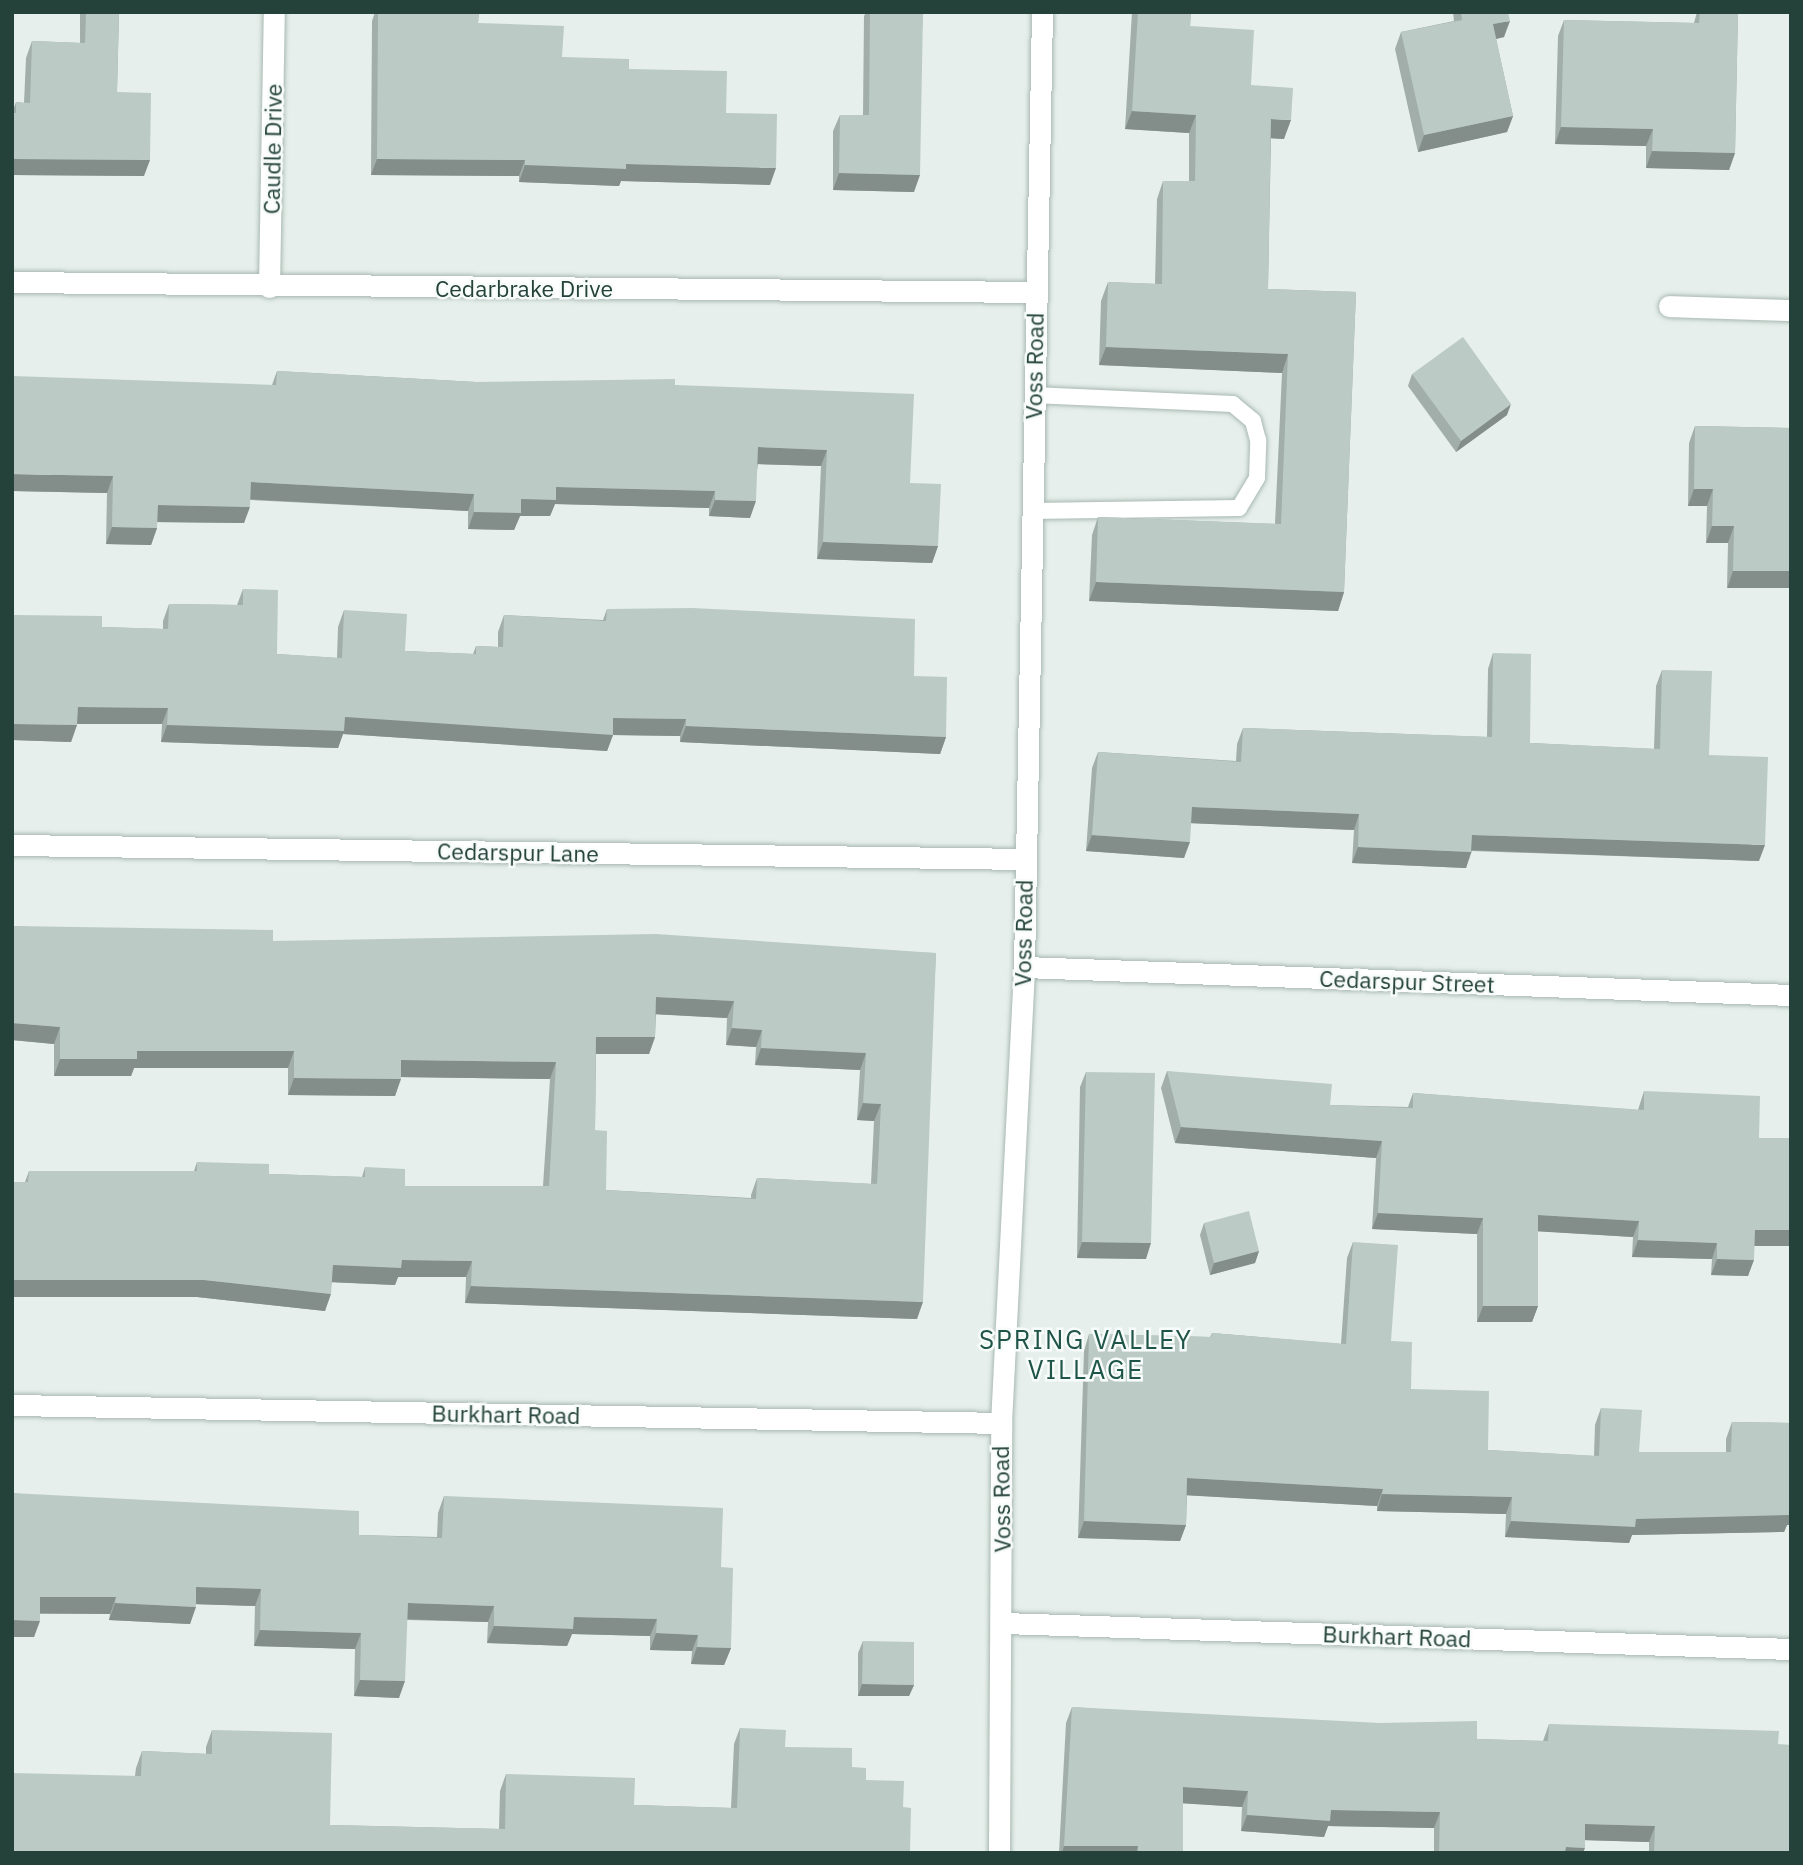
<!DOCTYPE html>
<html>
<head>
<meta charset="utf-8">
<style>
	body { margin:0 }
	#map { position:relative; width:1803px; height:1865px; overflow:hidden; background:#e6efeb; font-family:"IBM Plex Sans",sans-serif }
	div>[style] { position:absolute }
	[style*='--x'] { left:calc(var(--x)*1px); top:calc(var(--y)*1px); width:calc(var(--w)*1px); rotate:calc(var(--a)*1deg) }
	.roads { filter:drop-shadow(0 0 2px #a8b8b2) drop-shadow(0 0 2px #a8b8b2) }
	.lane>* { height:16px; margin:-8px; padding:0 8px; transform-origin:8px; border-radius:8px; background:#fff }
	.street>* { height:21px; margin:-10.5px; padding:0 10.5px; transform-origin:10.5px; border-radius:10.5px; background:#fff }
	.secondary>* { height:21px; margin:-10.5px; padding:0 10.5px; transform-origin:10.5px; border-radius:10.5px; background:#fff }
	.wall>* { inset:0; background:#a1aea9 }
	.shaded-wall>* { inset:0; background:#838d89 }
	.building>* { inset:0; background:#bbcac4 }
	span { translate:-50% -50%; white-space:nowrap; text-align:center; line-height:1.15; -webkit-text-stroke:5px #f7fbf9; paint-order:stroke }
	.street-label { font-size:23px; color:#24423a }
	.quarter-label { font-size:26px; color:#1f5548; letter-spacing:2px }
	.frame { position:absolute; inset:0; border:14px solid #24423a; pointer-events:none }
</style>
</head>
<body>
<div id="map">
	<div class="roads">
		<div class="lane">
			<div style="--x:1031;--y:511;--w:208;--a:-0.8"></div>
			<div style="--x:1239;--y:508;--w:35;--a:-59"></div>
			<div style="--x:1257;--y:478;--w:38;--a:-88"></div>
			<div style="--x:1258;--y:440;--w:20;--a:-105"></div>
			<div style="--x:1253;--y:421;--w:26;--a:-140"></div>
			<div style="--x:1233;--y:404;--w:200;--a:-177.4"></div>
		</div>
		<div class="street">
			<div style="--x:12;--y:282;--w:1024;--a:0.56"></div>
			<div style="--x:269;--y:287;--w:275;--a:-89"></div>
			<div style="--x:1669;--y:306;--w:122;--a:1.9"></div>
			<div style="--x:12;--y:845;--w:1012;--a:0.79"></div>
			<div style="--x:1024;--y:967;--w:768;--a:2.09"></div>
			<div style="--x:12;--y:1405;--w:989;--a:1.04"></div>
			<div style="--x:1003;--y:1623;--w:788;--a:1.89"></div>
		</div>
		<div class="secondary">
			<div style="--x:999;--y:1853;--w:430;--a:-89.7"></div>
			<div style="--x:1001;--y:1423;--w:457;--a:-87.1"></div>
			<div style="--x:1024;--y:967;--w:955;--a:-88.92"></div>
		</div>
	</div>
	<div class="wall">
		<div style="clip-path:polygon(80px 12px,162px 12px,161px 14px,119px 14px,117px 92px,144px 176px,12px 175px,12px 113px,16px 102px,24px 103px,26px 58px,32px 41px,80px 43px)"></div>
		<div style="clip-path:polygon(375px 12px,479px 12px,478px 23px,562px 57px,629px 69px,726px 113px,770px 185px,621px 181px,619px 186px,519px 182px,519px 176px,371px 175px,372px 21px)"></div>
		<div style="clip-path:polygon(866px 12px,923px 12px,914px 192px,833px 190px,833px 131px,840px 115px,863px 115px,864px 16px)"></div>
		<div style="clip-path:polygon(1132px 12px,1191px 12px,1190px 26px,1251px 85px,1284px 139px,1271px 138px,1268px 289px,1356px 292px,1344px 592px,1338px 611px,1089px 601px,1092px 535px,1098px 517px,1275px 524px,1282px 373px,1099px 365px,1101px 301px,1108px 282px,1155px 284px,1157px 199px,1163px 181px,1189px 181px,1189px 133px,1125px 129px)"></div>
		<div style="clip-path:polygon(1453px 12px,1508px 12px,1504px 37px,1496px 39px,1513px 116px,1507px 132px,1418px 152px,1395px 49px,1401px 32px,1454px 21px)"></div>
		<div style="clip-path:polygon(1697px 12px,1738px 12px,1735px 153px,1729px 170px,1646px 168px,1646px 146px,1555px 144px,1558px 36px,1564px 20px,1694px 23px)"></div>
		<div style="clip-path:polygon(277px 371px,476px 382px,675px 385px,910px 483px,938px 546px,932px 563px,817px 559px,821px 466px,758px 464px,750px 518px,709px 516px,709px 508px,555px 504px,550px 516px,520px 516px,514px 530px,468px 529px,468px 511px,250px 500px,244px 523px,157px 522px,157px 528px,151px 545px,106px 544px,107px 493px,12px 491px,272px 385px)"></div>
		<div style="clip-path:polygon(1412px 374px,1507px 415px,1456px 452px,1408px 386px)"></div>
		<div style="clip-path:polygon(1695px 426px,1791px 428px,1727px 588px,1728px 543px,1706px 543px,1707px 506px,1688px 506px,1689px 443px)"></div>
		<div style="clip-path:polygon(243px 589px,277px 654px,337px 658px,338px 627px,344px 610px,405px 651px,473px 654px,476px 646px,498px 647px,498px 632px,504px 615px,603px 620px,607px 609px,914px 676px,946px 737px,940px 754px,680px 742px,680px 736px,613px 735px,607px 751px,343px 734px,338px 748px,161px 742px,162px 724px,77px 724px,71px 742px,12px 740px,12px 606px,13px 615px,102px 627px,163px 629px,163px 621px,169px 604px,237px 605px)"></div>
		<div style="clip-path:polygon(1493px 653px,1530px 743px,1654px 749px,1656px 686px,1662px 670px,1709px 755px,1759px 861px,1472px 851px,1466px 868px,1352px 863px,1354px 830px,1191px 823px,1184px 858px,1086px 851px,1092px 768px,1098px 752px,1236px 761px,1237px 744px,1243px 728px,1487px 737px,1488px 669px)"></div>
		<div style="clip-path:polygon(evenodd,12px 926px,273px 941px,936px 953px,917px 1319px,465px 1303px,466px 1277px,398px 1277px,395px 1285px,332px 1282px,325px 1311px,197px 1297px,12px 1297px,12px 1182px,25px 1182px,29px 1171px,194px 1171px,197px 1162px,269px 1174px,362px 1177px,365px 1167px,405px 1186px,543px 1186px,550px 1079px,401px 1077px,395px 1096px,288px 1095px,288px 1068px,134px 1068px,131px 1076px,54px 1076px,54px 1044px,12px 1040px,12px 926px,656px 1014px,727px 1018px,726px 1045px,756px 1047px,755px 1065px,860px 1070px,857px 1120px,874px 1121px,871px 1184px,757px 1178px,751px 1195px,751px 1198px,606px 1190px,595px 1130px,596px 1054px,649px 1054px,655px 1037px,656px 1014px)"></div>
		<div style="clip-path:polygon(1167px 1071px,1330px 1105px,1408px 1107px,1413px 1093px,1638px 1110px,1644px 1091px,1759px 1138px,1791px 1246px,1754px 1246px,1748px 1276px,1711px 1275px,1712px 1259px,1632px 1257px,1633px 1237px,1538px 1231px,1538px 1306px,1532px 1322px,1477px 1322px,1477px 1234px,1372px 1229px,1376px 1158px,1175px 1143px,1161px 1088px)"></div>
		<div style="clip-path:polygon(1086px 1072px,1146px 1259px,1077px 1258px,1080px 1087px)"></div>
		<div style="clip-path:polygon(1204px 1223px,1259px 1251px,1255px 1263px,1210px 1275px,1200px 1235px)"></div>
		<div style="clip-path:polygon(1353px 1242px,1391px 1341px,1411px 1389px,1488px 1450px,1594px 1456px,1595px 1425px,1601px 1408px,1639px 1452px,1726px 1452px,1726px 1439px,1732px 1422px,1791px 1423px,1791px 1525px,1787px 1525px,1784px 1532px,1632px 1535px,1629px 1543px,1505px 1537px,1506px 1514px,1377px 1511px,1377px 1506px,1187px 1495px,1186px 1525px,1180px 1541px,1078px 1538px,1084px 1351px,1089px 1334px,1210px 1337px,1212px 1333px,1341px 1344px,1347px 1258px)"></div>
		<div style="clip-path:polygon(12px 1493px,359px 1535px,437px 1537px,438px 1513px,444px 1496px,721px 1567px,731px 1648px,724px 1665px,691px 1664px,692px 1651px,650px 1650px,650px 1636px,572px 1634px,567px 1646px,487px 1643px,488px 1622px,407px 1620px,399px 1698px,354px 1696px,355px 1649px,254px 1646px,255px 1606px,196px 1604px,190px 1624px,109px 1620px,110px 1614px,40px 1614px,34px 1637px,12px 1637px)"></div>
		<div style="clip-path:polygon(863px 1641px,914px 1685px,909px 1696px,858px 1696px,858px 1653px)"></div>
		<div style="clip-path:polygon(1072px 1707px,1477px 1739px,1543px 1741px,1549px 1724px,1778px 1744px,1791px 1853px,1649px 1853px,1649px 1842px,1585px 1840px,1583px 1853px,1434px 1853px,1434px 1828px,1328px 1826px,1324px 1837px,1241px 1831px,1242px 1807px,1183px 1803px,1183px 1853px,1059px 1853px,1066px 1723px)"></div>
		<div style="clip-path:polygon(740px 1728px,785px 1747px,852px 1767px,866px 1780px,903px 1807px,910px 1853px,12px 1853px,135px 1776px,136px 1768px,142px 1751px,206px 1754px,206px 1747px,212px 1730px,330px 1825px,499px 1829px,500px 1791px,506px 1774px,634px 1805px,731px 1808px,734px 1744px)"></div>
	</div>
	<div class="shaded-wall">
		<div style="clip-path:polygon(114px 12px,162px 12px,161px 14px,114px 13px)"></div>
		<div style="clip-path:polygon(1510px 21px,1504px 37px,1487px 41px,1493px 24px)"></div>
		<div style="clip-path:polygon(1132px 111px,1196px 115px,1189px 133px,1125px 129px)"></div>
		<div style="clip-path:polygon(1513px 116px,1507px 132px,1418px 152px,1424px 135px)"></div>
		<div style="clip-path:polygon(1271px 119px,1291px 120px,1284px 139px,1265px 138px)"></div>
		<div style="clip-path:polygon(1561px 127px,1653px 129px,1646px 146px,1555px 144px)"></div>
		<div style="clip-path:polygon(1652px 151px,1735px 153px,1729px 170px,1646px 168px)"></div>
		<div style="clip-path:polygon(12px 159px,150px 160px,144px 176px,12px 175px)"></div>
		<div style="clip-path:polygon(377px 159px,525px 160px,519px 176px,371px 175px)"></div>
		<div style="clip-path:polygon(626px 164px,776px 168px,770px 185px,621px 181px,619px 186px,519px 182px,525px 165px)"></div>
		<div style="clip-path:polygon(839px 173px,920px 175px,914px 192px,833px 190px)"></div>
		<div style="clip-path:polygon(1106px 347px,1288px 354px,1282px 373px,1099px 365px)"></div>
		<div style="clip-path:polygon(1511px 404px,1507px 415px,1456px 452px,1461px 441px)"></div>
		<div style="clip-path:polygon(758px 447px,827px 450px,821px 466px,752px 464px)"></div>
		<div style="clip-path:polygon(12px 474px,113px 476px,107px 493px,12px 491px)"></div>
		<div style="clip-path:polygon(251px 482px,474px 494px,468px 511px,245px 499px)"></div>
		<div style="clip-path:polygon(556px 487px,715px 491px,709px 508px,555px 504px,550px 516px,520px 516px,514px 530px,468px 529px,474px 512px,521px 499px)"></div>
		<div style="clip-path:polygon(1694px 489px,1713px 489px,1707px 506px,1688px 506px)"></div>
		<div style="clip-path:polygon(715px 500px,756px 501px,750px 518px,709px 516px)"></div>
		<div style="clip-path:polygon(158px 505px,250px 507px,244px 523px,151px 522px)"></div>
		<div style="clip-path:polygon(1712px 526px,1734px 526px,1728px 543px,1706px 543px)"></div>
		<div style="clip-path:polygon(112px 527px,157px 528px,151px 545px,106px 544px)"></div>
		<div style="clip-path:polygon(823px 542px,938px 546px,932px 563px,817px 559px)"></div>
		<div style="clip-path:polygon(1733px 571px,1791px 571px,1791px 588px,1727px 588px)"></div>
		<div style="clip-path:polygon(1096px 582px,1344px 592px,1338px 611px,1089px 601px)"></div>
		<div style="clip-path:polygon(78px 707px,168px 708px,162px 724px,71px 724px)"></div>
		<div style="clip-path:polygon(345px 717px,613px 718px,686px 719px,680px 736px,613px 735px,607px 751px,343px 734px,338px 748px,161px 742px,167px 725px)"></div>
		<div style="clip-path:polygon(12px 724px,77px 725px,71px 742px,12px 740px)"></div>
		<div style="clip-path:polygon(686px 726px,946px 737px,940px 754px,680px 742px)"></div>
		<div style="clip-path:polygon(1192px 807px,1359px 814px,1354px 830px,1186px 823px)"></div>
		<div style="clip-path:polygon(1092px 835px,1190px 842px,1184px 858px,1086px 851px)"></div>
		<div style="clip-path:polygon(1472px 835px,1765px 845px,1759px 861px,1466px 850px)"></div>
		<div style="clip-path:polygon(1358px 847px,1471px 852px,1466px 868px,1352px 863px)"></div>
		<div style="clip-path:polygon(656px 997px,734px 1001px,727px 1018px,650px 1014px)"></div>
		<div style="clip-path:polygon(12px 1023px,60px 1027px,54px 1044px,12px 1040px)"></div>
		<div style="clip-path:polygon(732px 1028px,762px 1030px,756px 1047px,726px 1045px)"></div>
		<div style="clip-path:polygon(596px 1037px,655px 1037px,649px 1054px,590px 1054px)"></div>
		<div style="clip-path:polygon(761px 1048px,866px 1053px,860px 1070px,755px 1065px)"></div>
		<div style="clip-path:polygon(137px 1051px,294px 1051px,288px 1068px,134px 1068px,131px 1076px,54px 1076px,60px 1059px)"></div>
		<div style="clip-path:polygon(401px 1060px,556px 1062px,550px 1079px,395px 1077px)"></div>
		<div style="clip-path:polygon(294px 1078px,401px 1079px,395px 1096px,288px 1095px)"></div>
		<div style="clip-path:polygon(863px 1103px,881px 1104px,874px 1121px,857px 1120px)"></div>
		<div style="clip-path:polygon(1181px 1127px,1382px 1141px,1376px 1158px,1175px 1143px)"></div>
		<div style="clip-path:polygon(1378px 1213px,1483px 1218px,1477px 1234px,1372px 1229px)"></div>
		<div style="clip-path:polygon(1538px 1215px,1639px 1221px,1633px 1237px,1532px 1231px)"></div>
		<div style="clip-path:polygon(1755px 1230px,1791px 1230px,1791px 1246px,1749px 1246px)"></div>
		<div style="clip-path:polygon(1638px 1240px,1717px 1243px,1712px 1259px,1632px 1257px)"></div>
		<div style="clip-path:polygon(1082px 1242px,1151px 1243px,1146px 1259px,1077px 1258px)"></div>
		<div style="clip-path:polygon(1259px 1251px,1255px 1263px,1210px 1275px,1214px 1263px)"></div>
		<div style="clip-path:polygon(1717px 1259px,1754px 1260px,1748px 1276px,1711px 1275px)"></div>
		<div style="clip-path:polygon(402px 1260px,472px 1261px,466px 1277px,398px 1277px,395px 1285px,327px 1282px,333px 1265px)"></div>
		<div style="clip-path:polygon(12px 1280px,204px 1280px,331px 1294px,325px 1311px,197px 1297px,12px 1297px)"></div>
		<div style="clip-path:polygon(471px 1286px,923px 1302px,917px 1319px,465px 1303px)"></div>
		<div style="clip-path:polygon(1483px 1306px,1538px 1306px,1532px 1322px,1477px 1322px)"></div>
		<div style="clip-path:polygon(1187px 1478px,1383px 1489px,1377px 1506px,1181px 1495px)"></div>
		<div style="clip-path:polygon(1382px 1494px,1512px 1497px,1506px 1514px,1377px 1511px)"></div>
		<div style="clip-path:polygon(1791px 1508px,1791px 1525px,1787px 1525px,1784px 1532px,1632px 1535px,1629px 1543px,1505px 1537px,1511px 1521px,1636px 1519px)"></div>
		<div style="clip-path:polygon(1084px 1521px,1186px 1525px,1180px 1541px,1078px 1538px)"></div>
		<div style="clip-path:polygon(196px 1587px,261px 1589px,255px 1606px,190px 1604px)"></div>
		<div style="clip-path:polygon(40px 1597px,116px 1597px,110px 1614px,34px 1613px)"></div>
		<div style="clip-path:polygon(115px 1603px,196px 1607px,190px 1624px,109px 1620px)"></div>
		<div style="clip-path:polygon(408px 1603px,494px 1606px,488px 1622px,402px 1619px)"></div>
		<div style="clip-path:polygon(574px 1617px,657px 1619px,650px 1636px,572px 1634px,567px 1646px,487px 1643px,494px 1626px)"></div>
		<div style="clip-path:polygon(12px 1620px,40px 1621px,34px 1637px,12px 1637px)"></div>
		<div style="clip-path:polygon(260px 1630px,361px 1633px,355px 1649px,254px 1646px)"></div>
		<div style="clip-path:polygon(656px 1633px,698px 1635px,692px 1651px,650px 1650px)"></div>
		<div style="clip-path:polygon(697px 1647px,731px 1648px,724px 1665px,691px 1664px)"></div>
		<div style="clip-path:polygon(360px 1680px,405px 1681px,399px 1698px,354px 1696px)"></div>
		<div style="clip-path:polygon(862px 1684px,914px 1685px,909px 1696px,858px 1696px)"></div>
		<div style="clip-path:polygon(1183px 1787px,1248px 1791px,1242px 1807px,1177px 1803px)"></div>
		<div style="clip-path:polygon(1331px 1810px,1440px 1812px,1434px 1828px,1328px 1826px,1324px 1837px,1241px 1831px,1247px 1815px)"></div>
		<div style="clip-path:polygon(1585px 1824px,1655px 1826px,1649px 1842px,1580px 1840px)"></div>
		<div style="clip-path:polygon(1064px 1846px,1138px 1846px,1136px 1853px,1062px 1853px)"></div>
		<div style="clip-path:polygon(1566px 1847px,1585px 1848px,1583px 1853px,1563px 1853px)"></div>
	</div>
	<div class="building">
		<div style="clip-path:polygon(86px 12px,119px 12px,117px 92px,151px 93px,150px 160px,12px 159px,12px 113px,16px 113px,16px 102px,30px 103px,32px 41px,85px 43px)"></div>
		<div style="clip-path:polygon(378px 12px,479px 12px,478px 23px,564px 26px,562px 57px,629px 59px,629px 69px,727px 71px,726px 113px,777px 114px,776px 168px,626px 164px,626px 169px,525px 165px,525px 160px,377px 159px)"></div>
		<div style="clip-path:polygon(870px 12px,923px 12px,920px 175px,839px 173px,840px 115px,869px 115px)"></div>
		<div style="clip-path:polygon(1138px 12px,1191px 12px,1190px 26px,1254px 30px,1251px 85px,1293px 88px,1291px 120px,1271px 119px,1268px 289px,1356px 292px,1344px 592px,1096px 582px,1098px 517px,1281px 524px,1288px 354px,1106px 347px,1108px 282px,1162px 284px,1163px 181px,1195px 181px,1196px 115px,1132px 111px)"></div>
		<div style="clip-path:polygon(1461px 12px,1508px 12px,1510px 21px,1493px 24px,1513px 116px,1424px 135px,1401px 32px,1462px 20px)"></div>
		<div style="clip-path:polygon(1700px 12px,1738px 12px,1735px 153px,1652px 151px,1653px 129px,1561px 127px,1564px 20px,1699px 23px)"></div>
		<div style="clip-path:polygon(1463px 337px,1511px 404px,1461px 441px,1412px 374px)"></div>
		<div style="clip-path:polygon(277px 371px,476px 382px,675px 379px,675px 385px,914px 394px,910px 483px,941px 484px,938px 546px,823px 542px,827px 450px,758px 447px,756px 501px,715px 500px,715px 491px,556px 487px,556px 500px,521px 499px,521px 513px,474px 512px,474px 494px,251px 482px,250px 507px,158px 505px,157px 528px,112px 527px,113px 476px,12px 474px,12px 376px,276px 385px)"></div>
		<div style="clip-path:polygon(1695px 426px,1791px 428px,1791px 571px,1733px 571px,1734px 526px,1712px 526px,1713px 489px,1694px 489px)"></div>
		<div style="clip-path:polygon(243px 589px,278px 590px,277px 654px,342px 658px,344px 610px,407px 614px,405px 651px,476px 654px,476px 646px,503px 647px,504px 615px,606px 621px,607px 609px,692px 608px,915px 619px,914px 676px,947px 677px,946px 737px,686px 726px,686px 719px,613px 718px,613px 735px,345px 717px,344px 731px,167px 725px,168px 708px,78px 707px,77px 725px,12px 724px,12px 606px,13px 615px,102px 616px,102px 627px,168px 629px,169px 604px,243px 605px)"></div>
		<div style="clip-path:polygon(1493px 653px,1531px 654px,1530px 743px,1660px 749px,1662px 670px,1712px 671px,1709px 755px,1768px 757px,1765px 845px,1472px 835px,1471px 852px,1358px 847px,1359px 814px,1192px 807px,1190px 842px,1092px 835px,1098px 752px,1241px 762px,1243px 728px,1492px 737px)"></div>
		<div style="clip-path:polygon(evenodd,12px 926px,273px 930px,273px 941px,656px 934px,936px 953px,923px 1302px,471px 1286px,472px 1261px,402px 1260px,401px 1268px,333px 1265px,331px 1294px,204px 1280px,12px 1280px,12px 1182px,28px 1182px,29px 1171px,197px 1171px,197px 1162px,269px 1164px,269px 1174px,365px 1177px,365px 1167px,405px 1169px,405px 1186px,549px 1186px,556px 1062px,401px 1060px,401px 1079px,294px 1078px,294px 1051px,137px 1051px,137px 1059px,60px 1059px,60px 1027px,12px 1023px,12px 926px,656px 997px,734px 1001px,732px 1028px,762px 1030px,761px 1048px,866px 1053px,863px 1103px,881px 1104px,877px 1184px,757px 1178px,756px 1199px,606px 1190px,607px 1131px,595px 1130px,596px 1037px,655px 1037px,656px 997px)"></div>
		<div style="clip-path:polygon(1167px 1071px,1332px 1084px,1330px 1105px,1413px 1108px,1413px 1093px,1644px 1110px,1644px 1091px,1760px 1096px,1759px 1138px,1791px 1138px,1791px 1230px,1755px 1230px,1754px 1260px,1717px 1259px,1717px 1243px,1638px 1240px,1639px 1221px,1538px 1215px,1538px 1306px,1483px 1306px,1483px 1218px,1378px 1213px,1382px 1141px,1181px 1127px)"></div>
		<div style="clip-path:polygon(1086px 1072px,1155px 1073px,1151px 1243px,1082px 1242px)"></div>
		<div style="clip-path:polygon(1249px 1211px,1259px 1251px,1214px 1263px,1204px 1223px)"></div>
		<div style="clip-path:polygon(1353px 1242px,1398px 1245px,1391px 1341px,1412px 1342px,1411px 1389px,1489px 1391px,1488px 1450px,1599px 1456px,1601px 1408px,1642px 1410px,1639px 1452px,1731px 1452px,1732px 1422px,1791px 1423px,1790px 1515px,1636px 1519px,1635px 1527px,1511px 1521px,1512px 1497px,1382px 1494px,1383px 1489px,1187px 1478px,1186px 1525px,1084px 1521px,1089px 1334px,1211px 1337px,1212px 1333px,1346px 1344px)"></div>
		<div style="clip-path:polygon(12px 1493px,359px 1511px,359px 1535px,442px 1538px,444px 1496px,723px 1508px,721px 1567px,733px 1568px,731px 1648px,697px 1647px,698px 1635px,656px 1633px,657px 1619px,574px 1617px,573px 1629px,494px 1626px,494px 1606px,408px 1603px,405px 1681px,360px 1680px,361px 1633px,260px 1630px,261px 1589px,196px 1587px,196px 1607px,115px 1603px,116px 1597px,40px 1597px,40px 1621px,12px 1620px)"></div>
		<div style="clip-path:polygon(863px 1641px,914px 1642px,914px 1685px,862px 1684px)"></div>
		<div style="clip-path:polygon(1072px 1707px,1380px 1723px,1477px 1721px,1477px 1739px,1548px 1741px,1549px 1724px,1779px 1731px,1778px 1744px,1791px 1745px,1791px 1853px,1654px 1853px,1655px 1826px,1585px 1824px,1585px 1848px,1566px 1847px,1565px 1853px,1439px 1853px,1440px 1812px,1331px 1810px,1330px 1821px,1247px 1815px,1248px 1791px,1183px 1787px,1183px 1853px,1138px 1853px,1138px 1846px,1064px 1846px)"></div>
		<div style="clip-path:polygon(740px 1728px,786px 1730px,785px 1747px,852px 1748px,852px 1767px,866px 1768px,866px 1780px,904px 1781px,903px 1807px,911px 1808px,910px 1853px,12px 1853px,12px 1773px,141px 1776px,142px 1751px,212px 1754px,212px 1730px,332px 1733px,330px 1825px,505px 1829px,506px 1774px,635px 1778px,634px 1805px,737px 1808px)"></div>
	</div>
	<div class="street-label">
		<span style="left:272px;top:149px;rotate:-89deg">Caudle Drive</span>
		<span style="left:524px;top:288px">Cedarbrake Drive</span>
		<span style="left:1034px;top:366px;rotate:-89deg">Voss Road</span>
		<span style="left:518px;top:852px;rotate:1deg">Cedarspur Lane</span>
		<span style="left:1023px;top:933px;rotate:-89deg">Voss Road</span>
		<span style="left:1407px;top:981px;rotate:2deg">Cedarspur Street</span>
		<span style="left:506px;top:1414px;rotate:1deg">Burkhart Road</span>
		<span style="left:1001px;top:1499px;rotate:-91deg">Voss Road</span>
		<span style="left:1397px;top:1636px;rotate:2deg">Burkhart Road</span>
	</div>
	<div class="quarter-label">
		<span style="left:1086px;top:1355px">SPRING VALLEY<br>VILLAGE</span>
	</div>
	<div class="frame"></div>
</div>
</body>
</html>
